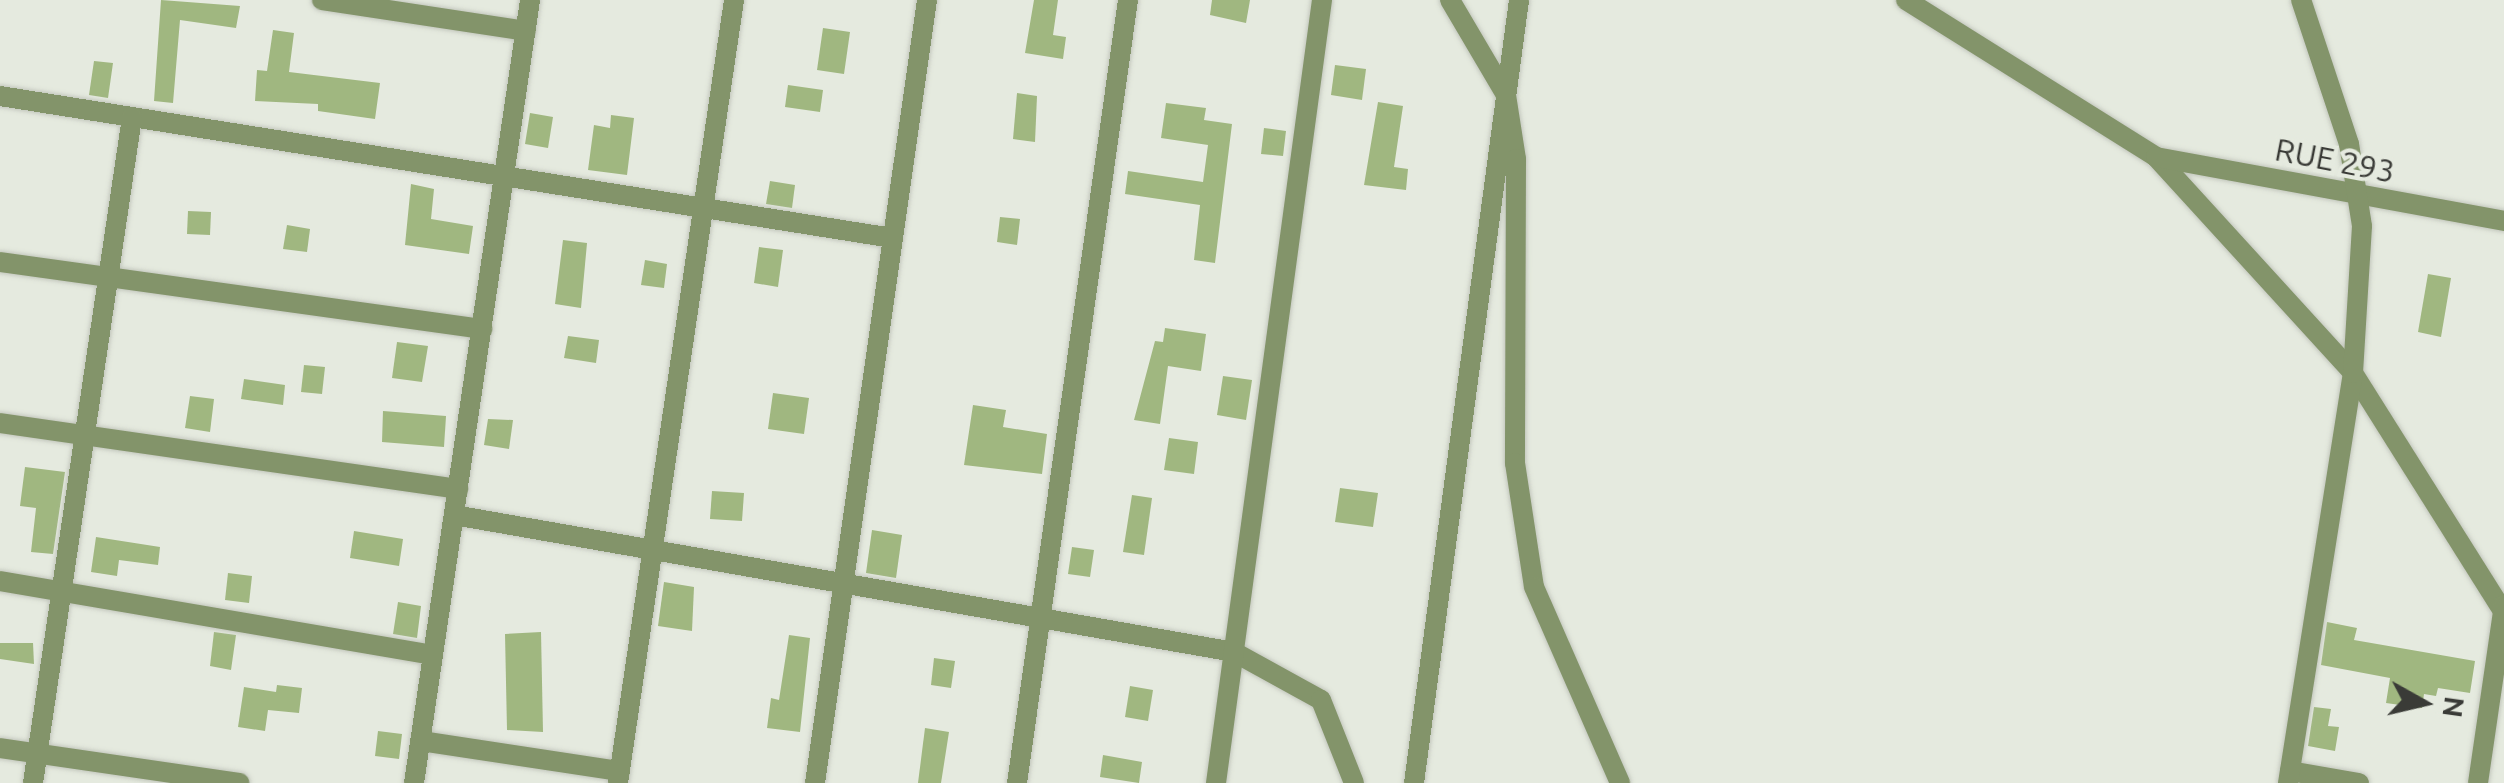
<!DOCTYPE html>
<html>
<head>
<meta charset="utf-8">
<style>
	body { margin:0 }
	#map { position:relative; width:2504px; height:783px; overflow:hidden; background:#e5eadf; font-family:Ubuntu,sans-serif }
	div>[style] { position:absolute }
	[style*='--x'] { left:calc(var(--x)*1px); top:calc(var(--y)*1px); width:calc(var(--w)*1px); rotate:calc(var(--a)*1deg) }
	.building>* { inset:0; background:#a0b780 }
	.roads { filter:drop-shadow(0 0 2px #c3c7bd) drop-shadow(0 0 2px #c3c7bd) }
	.minor>* { height:20px; margin:-10px; padding:0 10px; transform-origin:10px; border-radius:10px; background:#83946a }
	span { translate:-50% -50%; white-space:nowrap; text-align:center; line-height:1.15; -webkit-text-stroke:8px #e5eadf; paint-order:stroke }
	.street-label { font-size:32px; color:#3a3b37 }
	.north { position:absolute; left:2374px; top:653px; width:100px; height:100px; -webkit-text-stroke:8px #e5eadf; paint-order:stroke; rotate:98deg; font-size:28px; font-weight:700; line-height:40px; text-align:center; color:#3a3b37 }
	.north::after { content:''; display:block; margin:auto; width:35px; height:45px; background:#3a3b37; clip-path:polygon(50% 0,100% 100%,50% 72%,0 100%) }
</style>
</head>
<body>
<div id="map">
	<div class="building">
		<div style="clip-path:polygon(161px 0,240px 6px,236px 28px,180px 20px,173px 103px,154px 101px)"></div>
		<div style="clip-path:polygon(1034px 0,1058px 0,1053px 35px,1066px 37px,1063px 59px,1025px 53px)"></div>
		<div style="clip-path:polygon(1212px 0,1250px 0,1246px 23px,1210px 15px)"></div>
		<div style="clip-path:polygon(823px 28px,850px 32px,844px 74px,817px 70px)"></div>
		<div style="clip-path:polygon(273px 30px,294px 33px,289px 72px,380px 83px,375px 119px,318px 111px,318px 104px,255px 101px,257px 70px,267px 71px)"></div>
		<div style="clip-path:polygon(94px 61px,113px 63px,108px 98px,89px 95px)"></div>
		<div style="clip-path:polygon(1335px 65px,1366px 69px,1362px 100px,1331px 95px)"></div>
		<div style="clip-path:polygon(788px 85px,823px 90px,820px 112px,785px 107px)"></div>
		<div style="clip-path:polygon(1017px 93px,1037px 96px,1035px 142px,1013px 139px)"></div>
		<div style="clip-path:polygon(1378px 102px,1403px 106px,1394px 167px,1408px 169px,1406px 190px,1364px 185px)"></div>
		<div style="clip-path:polygon(1166px 103px,1206px 108px,1204px 120px,1232px 124px,1215px 263px,1194px 260px,1200px 205px,1125px 194px,1128px 171px,1203px 182px,1208px 145px,1161px 138px)"></div>
		<div style="clip-path:polygon(530px 113px,553px 117px,548px 148px,525px 144px)"></div>
		<div style="clip-path:polygon(611px 115px,634px 118px,627px 175px,588px 170px,594px 125px,610px 128px)"></div>
		<div style="clip-path:polygon(1264px 128px,1286px 131px,1283px 156px,1261px 154px)"></div>
		<div style="clip-path:polygon(770px 181px,795px 185px,792px 208px,766px 204px)"></div>
		<div style="clip-path:polygon(411px 184px,434px 189px,431px 219px,473px 226px,469px 254px,405px 245px)"></div>
		<div style="clip-path:polygon(188px 211px,211px 212px,210px 235px,187px 234px)"></div>
		<div style="clip-path:polygon(1000px 217px,1020px 219px,1017px 245px,997px 242px)"></div>
		<div style="clip-path:polygon(287px 225px,310px 229px,307px 252px,283px 249px)"></div>
		<div style="clip-path:polygon(563px 240px,587px 243px,581px 308px,555px 304px)"></div>
		<div style="clip-path:polygon(759px 247px,783px 250px,778px 287px,754px 283px)"></div>
		<div style="clip-path:polygon(645px 260px,667px 264px,664px 288px,641px 285px)"></div>
		<div style="clip-path:polygon(2428px 274px,2451px 278px,2441px 337px,2418px 332px)"></div>
		<div style="clip-path:polygon(1165px 328px,1206px 334px,1201px 371px,1168px 366px,1160px 424px,1134px 420px,1155px 341px,1163px 342px)"></div>
		<div style="clip-path:polygon(568px 336px,599px 340px,596px 363px,564px 358px)"></div>
		<div style="clip-path:polygon(397px 342px,428px 346px,422px 382px,392px 378px)"></div>
		<div style="clip-path:polygon(304px 365px,325px 367px,322px 394px,301px 392px)"></div>
		<div style="clip-path:polygon(1223px 376px,1252px 380px,1246px 420px,1217px 415px)"></div>
		<div style="clip-path:polygon(244px 379px,285px 385px,283px 405px,241px 399px)"></div>
		<div style="clip-path:polygon(773px 393px,809px 398px,804px 434px,768px 429px)"></div>
		<div style="clip-path:polygon(190px 396px,214px 399px,210px 432px,185px 428px)"></div>
		<div style="clip-path:polygon(973px 405px,1006px 410px,1003px 427px,1047px 434px,1042px 474px,964px 465px)"></div>
		<div style="clip-path:polygon(383px 411px,446px 416px,444px 447px,382px 442px)"></div>
		<div style="clip-path:polygon(488px 419px,513px 420px,509px 449px,484px 445px)"></div>
		<div style="clip-path:polygon(1169px 438px,1198px 442px,1194px 474px,1164px 470px)"></div>
		<div style="clip-path:polygon(25px 467px,65px 472px,53px 554px,31px 552px,36px 508px,20px 506px)"></div>
		<div style="clip-path:polygon(1340px 488px,1378px 493px,1373px 527px,1335px 522px)"></div>
		<div style="clip-path:polygon(712px 491px,744px 493px,742px 521px,710px 519px)"></div>
		<div style="clip-path:polygon(1132px 495px,1152px 498px,1144px 555px,1123px 552px)"></div>
		<div style="clip-path:polygon(872px 530px,902px 535px,896px 578px,866px 573px)"></div>
		<div style="clip-path:polygon(354px 531px,403px 539px,399px 566px,350px 558px)"></div>
		<div style="clip-path:polygon(96px 537px,160px 547px,158px 565px,119px 560px,117px 576px,91px 572px)"></div>
		<div style="clip-path:polygon(1072px 547px,1094px 550px,1090px 577px,1068px 574px)"></div>
		<div style="clip-path:polygon(228px 573px,252px 576px,249px 603px,225px 600px)"></div>
		<div style="clip-path:polygon(664px 582px,694px 587px,692px 631px,658px 626px)"></div>
		<div style="clip-path:polygon(398px 602px,421px 606px,417px 638px,393px 634px)"></div>
		<div style="clip-path:polygon(2327px 622px,2357px 628px,2354px 640px,2475px 661px,2470px 693px,2438px 688px,2436px 696px,2424px 694px,2422px 708px,2386px 703px,2390px 678px,2321px 665px)"></div>
		<div style="clip-path:polygon(214px 632px,236px 635px,231px 670px,210px 666px)"></div>
		<div style="clip-path:polygon(541px 632px,543px 732px,507px 730px,505px 634px)"></div>
		<div style="clip-path:polygon(789px 635px,810px 638px,800px 732px,767px 728px,771px 698px,779px 700px)"></div>
		<div style="clip-path:polygon(0 643px,33px 643px,34px 664px,0 659px)"></div>
		<div style="clip-path:polygon(934px 658px,955px 661px,951px 688px,931px 685px)"></div>
		<div style="clip-path:polygon(277px 685px,302px 688px,299px 713px,268px 710px,265px 731px,238px 727px,244px 687px,276px 692px)"></div>
		<div style="clip-path:polygon(1130px 686px,1153px 690px,1148px 721px,1125px 717px)"></div>
		<div style="clip-path:polygon(2314px 707px,2331px 709px,2328px 726px,2339px 727px,2335px 751px,2308px 746px)"></div>
		<div style="clip-path:polygon(925px 728px,949px 732px,941px 783px,918px 783px)"></div>
		<div style="clip-path:polygon(378px 731px,402px 734px,399px 759px,375px 756px)"></div>
		<div style="clip-path:polygon(1103px 755px,1142px 762px,1139px 783px,1100px 777px)"></div>
	</div>
	<div class="roads">
		<div class="minor">
			<div style="--x:322;--y:0;--w:206;--a:8.6"></div>
			<div style="--x:1450;--y:0;--w:110;--a:59.5"></div>
			<div style="--x:1506;--y:95;--w:65;--a:81.1"></div>
			<div style="--x:1516;--y:159;--w:304;--a:90.2"></div>
			<div style="--x:1515;--y:463;--w:125;--a:81.3"></div>
			<div style="--x:1534;--y:587;--w:214;--a:66.3"></div>
			<div style="--x:1906;--y:0;--w:295;--a:32.1"></div>
			<div style="--x:2156;--y:157;--w:292;--a:47.6"></div>
			<div style="--x:2353;--y:373;--w:281;--a:57.8"></div>
			<div style="--x:0;--y:96;--w:904;--a:9.04"></div>
			<div style="--x:2156;--y:157;--w:354;--a:10.4"></div>
			<div style="--x:0;--y:262;--w:487;--a:7.9"></div>
			<div style="--x:0;--y:423;--w:463;--a:8.2"></div>
			<div style="--x:454;--y:515;--w:792;--a:9.96"></div>
			<div style="--x:1234;--y:652;--w:99;--a:28.9"></div>
			<div style="--x:1321;--y:700;--w:89;--a:68.3"></div>
			<div style="--x:0;--y:581;--w:439;--a:9.7"></div>
			<div style="--x:421;--y:741;--w:201;--a:8.6"></div>
			<div style="--x:0;--y:748;--w:242;--a:8.3"></div>
			<div style="--x:2290;--y:771;--w:70;--a:9.9"></div>
			<div style="--x:33;--y:783;--w:673;--a:-81.54"></div>
			<div style="--x:414;--y:783;--w:792;--a:-81.57"></div>
			<div style="--x:618;--y:783;--w:792;--a:-81.57"></div>
			<div style="--x:815;--y:783;--w:791;--a:-81.86"></div>
			<div style="--x:1017;--y:783;--w:791;--a:-81.93"></div>
			<div style="--x:1216;--y:783;--w:790;--a:-82.29"></div>
			<div style="--x:1414;--y:783;--w:790;--a:-82.36"></div>
			<div style="--x:2288;--y:783;--w:415;--a:-81"></div>
			<div style="--x:2353;--y:373;--w:147;--a:-86.5"></div>
			<div style="--x:2362;--y:226;--w:83;--a:-99"></div>
			<div style="--x:2349;--y:144;--w:152;--a:-108.4"></div>
			<div style="--x:2478;--y:783;--w:180;--a:-81.7"></div>
		</div>
	</div>
	<div class="street-label">
		<span style="left:2335px;top:160px;rotate:11deg">RUE 293</span>
	</div>
	<div class="north">N</div>
</div>
</body>
</html>
